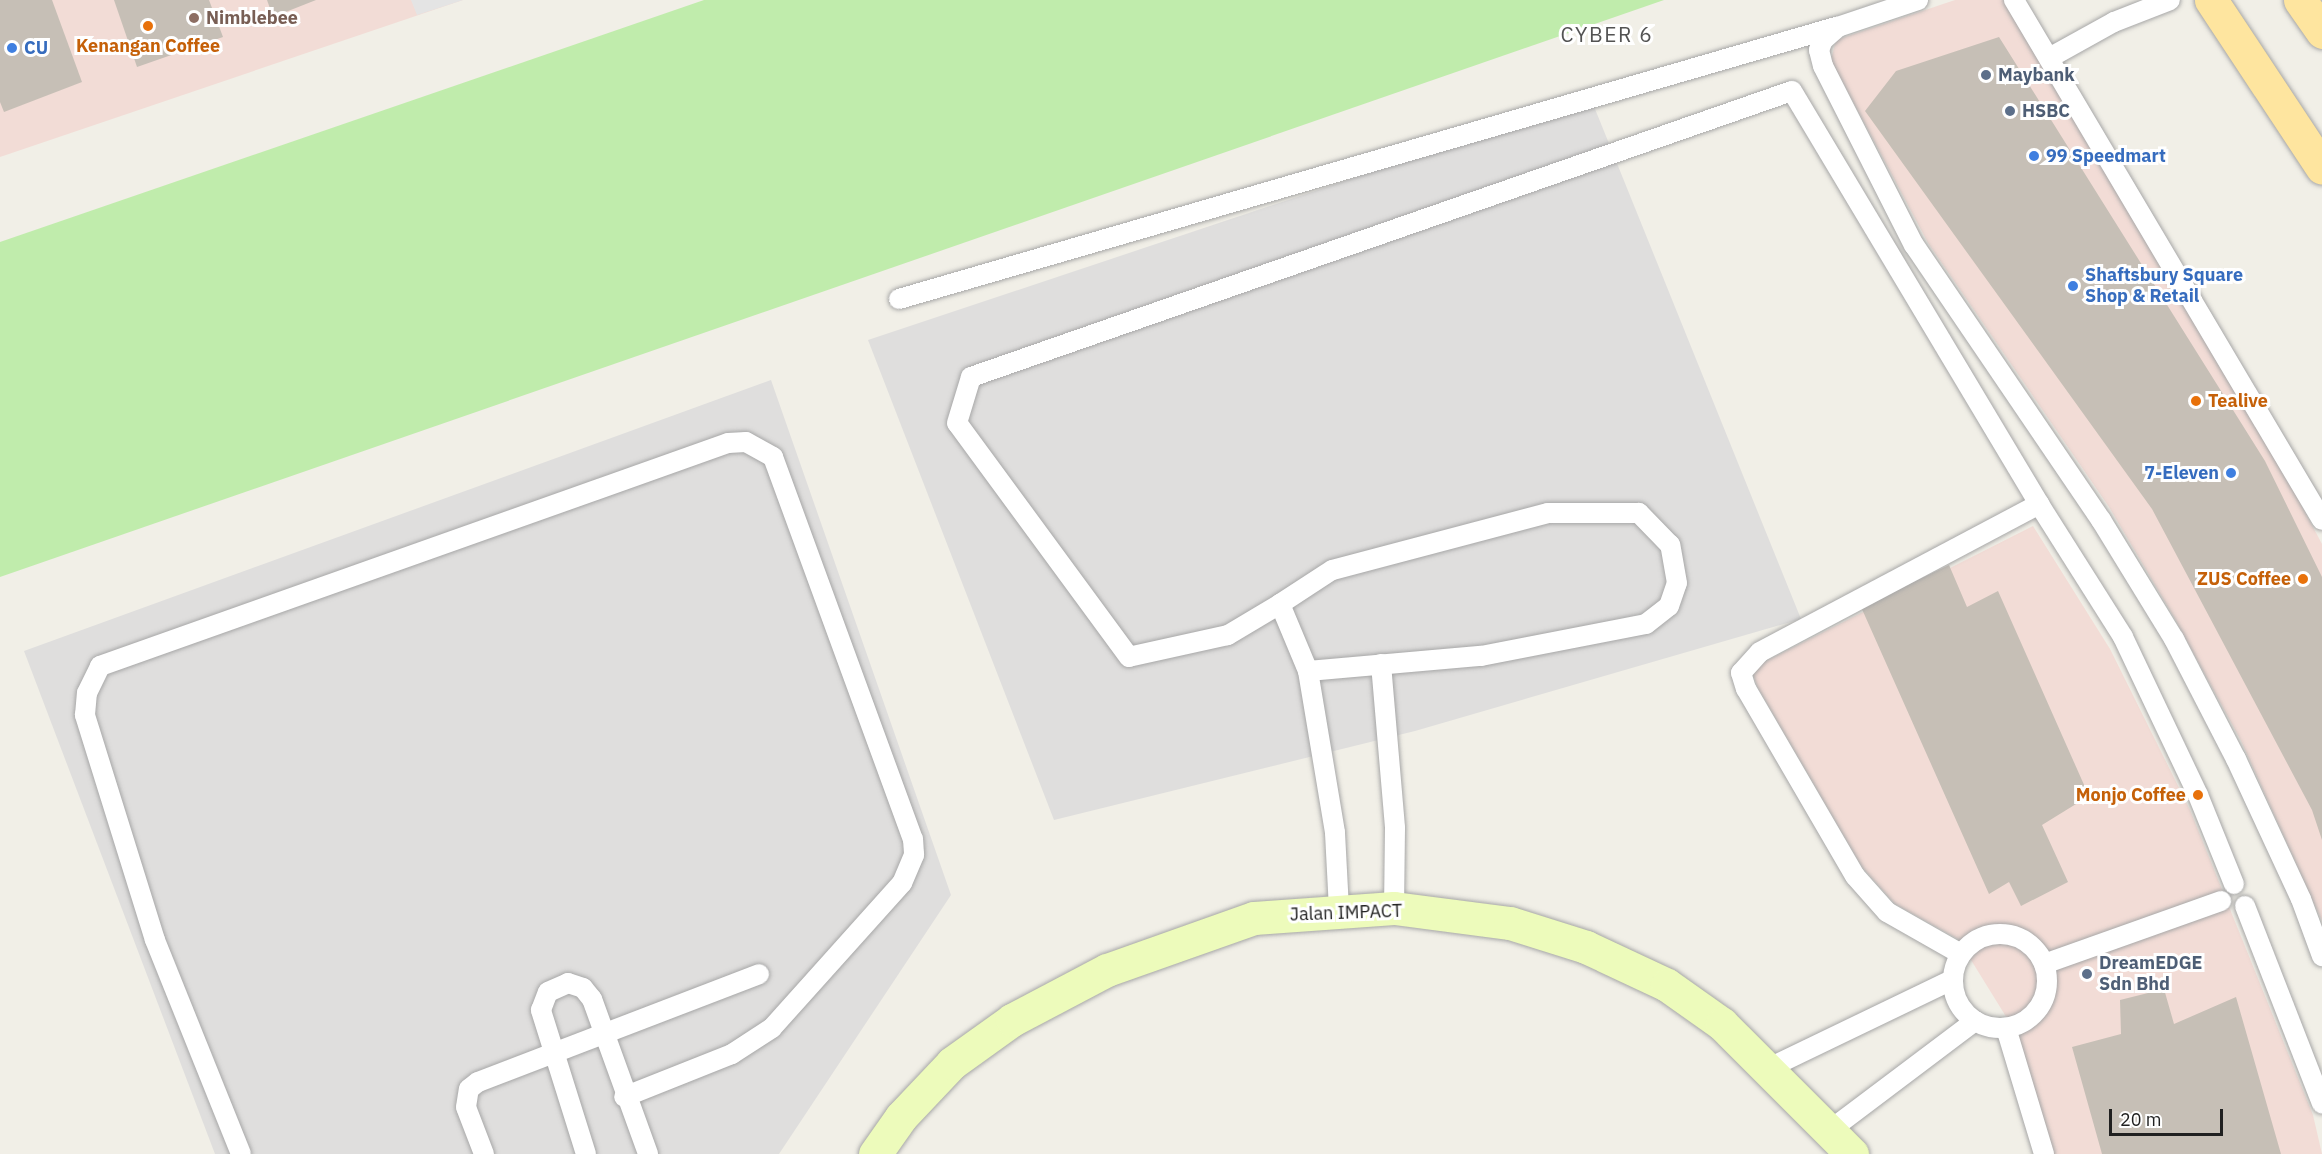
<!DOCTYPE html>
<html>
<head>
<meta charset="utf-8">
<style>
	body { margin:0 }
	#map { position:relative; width:2322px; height:1154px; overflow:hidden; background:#f1efe7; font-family:"IBM Plex Sans",sans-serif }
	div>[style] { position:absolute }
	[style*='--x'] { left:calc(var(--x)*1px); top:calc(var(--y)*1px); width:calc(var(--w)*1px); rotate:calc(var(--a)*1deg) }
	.residential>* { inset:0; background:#dfdedd }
	.commercial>* { inset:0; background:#f2dcd6 }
	.grass>* { inset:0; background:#c0ecac }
	.parking>* { inset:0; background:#e4e4e4 }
	.building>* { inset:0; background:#c6bfb6 }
	.roads { filter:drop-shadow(0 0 2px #a7a7a7) drop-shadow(0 0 2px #a7a7a7) }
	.lane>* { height:20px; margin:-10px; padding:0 10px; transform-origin:10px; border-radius:10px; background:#fff }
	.lane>.ring { margin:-10px; padding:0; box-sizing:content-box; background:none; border:20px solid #fff; border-radius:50% }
	.secondary>* { height:33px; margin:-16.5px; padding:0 16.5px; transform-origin:16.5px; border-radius:16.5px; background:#edfbbb }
	.primary>* { height:33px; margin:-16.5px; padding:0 16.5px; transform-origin:16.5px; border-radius:16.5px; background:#fee59f }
	.dots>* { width:16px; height:16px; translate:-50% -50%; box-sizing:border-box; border:3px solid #fff; border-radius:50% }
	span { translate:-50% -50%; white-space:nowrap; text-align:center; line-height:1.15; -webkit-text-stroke:6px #fff; paint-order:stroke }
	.education-label { font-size:18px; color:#785e54; font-weight:700 }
	.left { translate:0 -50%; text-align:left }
	.food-label { font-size:18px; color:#c56008; font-weight:700 }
	.right { translate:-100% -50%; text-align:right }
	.shop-label { font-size:18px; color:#366cbe; font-weight:700 }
	.service-label { font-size:18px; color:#4e5e75; font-weight:700 }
	.street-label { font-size:18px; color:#202020 }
	.quarter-label { font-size:21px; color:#535353; letter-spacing:1.5px }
	.scale { position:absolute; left:2109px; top:1109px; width:114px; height:27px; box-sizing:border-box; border:3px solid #202020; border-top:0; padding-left:8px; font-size:18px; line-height:21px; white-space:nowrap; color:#202020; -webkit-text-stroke:4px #fff; paint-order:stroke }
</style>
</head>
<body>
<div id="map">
	<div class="residential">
		<div style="clip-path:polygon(1591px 99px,1801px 619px,1415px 731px,1054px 820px,868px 340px)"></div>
		<div style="clip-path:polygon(771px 380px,951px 895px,779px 1154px,215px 1154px,24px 651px)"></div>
	</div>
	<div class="commercial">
		<div style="clip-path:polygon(0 0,463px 0,0 157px)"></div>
		<div style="clip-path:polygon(1955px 0,2003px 0,2274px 454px,2322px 544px,2322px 921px,2241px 741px,2175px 619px,2109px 507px,1928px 243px,1831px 60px,1836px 40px)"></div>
		<div style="clip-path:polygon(2033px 526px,2110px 649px,2190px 810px,2313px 1115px,2322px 1154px,2054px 1154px,2018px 1036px,1958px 939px,1895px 904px,1862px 867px,1758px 688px,1752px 672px,1764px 662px)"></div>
	</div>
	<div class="grass">
		<div style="clip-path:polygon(704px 0,1664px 0,0 577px,0 242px)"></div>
	</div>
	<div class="parking">
		<div style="clip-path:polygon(411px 0,463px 0,417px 15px)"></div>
	</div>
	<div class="building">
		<div style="clip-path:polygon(0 0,52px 0,82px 82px,4px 112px,0 102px)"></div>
		<div style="clip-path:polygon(114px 0,209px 0,223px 37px,137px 67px)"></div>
		<div style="clip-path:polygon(267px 0,316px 0,273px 17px)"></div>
		<div style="clip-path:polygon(1999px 37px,2265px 461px,2322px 577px,2322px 840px,2312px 810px,2152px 509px,1865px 111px,1896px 71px)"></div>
		<div style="clip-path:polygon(1949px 565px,1967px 607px,1998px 591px,2089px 796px,2042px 825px,2068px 882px,2021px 906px,2009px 882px,1989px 894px,1861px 607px)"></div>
		<div style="clip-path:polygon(2164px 989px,2174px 1024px,2236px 997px,2281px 1154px,2102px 1154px,2072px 1047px,2121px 1034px,2120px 1000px)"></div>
	</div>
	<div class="roads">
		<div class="lane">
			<div style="--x:1918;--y:0;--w:84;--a:161.4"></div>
			<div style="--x:1838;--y:27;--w:20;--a:139"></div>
			<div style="--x:1823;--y:40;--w:11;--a:112"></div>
			<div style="--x:1819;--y:50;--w:16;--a:76"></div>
			<div style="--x:1823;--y:66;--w:201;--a:63.1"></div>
			<div style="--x:1914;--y:245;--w:333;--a:55.8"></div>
			<div style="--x:2101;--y:520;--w:140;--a:58.5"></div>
			<div style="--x:2174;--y:639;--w:135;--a:62.7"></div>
			<div style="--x:2236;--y:759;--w:154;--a:65.1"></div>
			<div style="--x:2301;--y:899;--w:61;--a:69.8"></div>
			<div style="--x:2014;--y:0;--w:604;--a:59.36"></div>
			<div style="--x:2049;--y:58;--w:74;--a:-29"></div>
			<div style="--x:2114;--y:22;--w:60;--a:-21.4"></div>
			<div style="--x:899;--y:299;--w:976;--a:-16.19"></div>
			<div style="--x:1280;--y:604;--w:61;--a:149.2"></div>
			<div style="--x:1228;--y:635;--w:101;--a:167.5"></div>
			<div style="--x:1129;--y:657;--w:290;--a:-126.3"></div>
			<div style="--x:957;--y:423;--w:48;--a:-73.1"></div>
			<div style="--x:971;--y:377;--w:869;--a:-19.21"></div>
			<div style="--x:1792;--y:91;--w:481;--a:59.1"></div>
			<div style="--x:2039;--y:504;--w:157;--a:57.7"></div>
			<div style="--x:2123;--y:637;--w:175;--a:64.6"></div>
			<div style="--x:2198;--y:795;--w:96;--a:68"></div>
			<div style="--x:1381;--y:664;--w:165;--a:85.1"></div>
			<div style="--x:1395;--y:828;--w:80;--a:90.7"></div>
			<div style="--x:1308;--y:671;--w:174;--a:-5"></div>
			<div style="--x:1481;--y:656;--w:168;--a:-11"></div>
			<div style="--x:1646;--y:624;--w:29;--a:-38"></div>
			<div style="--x:1669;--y:606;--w:24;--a:-71"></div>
			<div style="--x:1677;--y:583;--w:39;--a:-100"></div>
			<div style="--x:1670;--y:545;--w:45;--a:-134.1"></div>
			<div style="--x:1639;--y:513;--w:91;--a:180"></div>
			<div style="--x:1548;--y:513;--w:223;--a:165.2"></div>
			<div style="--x:1332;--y:570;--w:62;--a:146.8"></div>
			<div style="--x:1280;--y:604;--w:73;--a:67.3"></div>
			<div style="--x:1308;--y:671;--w:164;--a:80.5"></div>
			<div style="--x:1335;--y:833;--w:77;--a:87"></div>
			<div style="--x:2245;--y:906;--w:212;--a:68.7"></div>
			<div class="ring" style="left:1953px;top:934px;width:74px;height:74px"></div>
			<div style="--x:1961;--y:954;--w:85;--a:-150.4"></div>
			<div style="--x:1887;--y:912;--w:48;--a:-131.6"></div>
			<div style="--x:1855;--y:876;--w:216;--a:-120.2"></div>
			<div style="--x:1746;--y:689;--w:17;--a:-107"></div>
			<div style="--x:1741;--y:673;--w:28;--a:-48"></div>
			<div style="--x:1760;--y:652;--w:316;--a:-27.9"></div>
			<div style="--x:2044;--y:964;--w:188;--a:-19.6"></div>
			<div style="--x:2006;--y:1028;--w:132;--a:73.2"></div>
			<div style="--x:1767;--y:1069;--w:205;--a:-25.7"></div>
			<div style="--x:1829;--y:1131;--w:183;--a:-37"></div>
			<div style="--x:241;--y:1154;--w:231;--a:-111.9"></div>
			<div style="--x:155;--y:940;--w:236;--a:-107.3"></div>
			<div style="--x:85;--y:715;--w:22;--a:-85"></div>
			<div style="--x:87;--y:693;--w:30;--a:-64"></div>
			<div style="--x:100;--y:666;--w:666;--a:-19.55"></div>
			<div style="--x:728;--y:443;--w:18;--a:-3"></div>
			<div style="--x:746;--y:442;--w:31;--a:29"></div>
			<div style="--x:773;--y:457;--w:407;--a:69.9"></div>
			<div style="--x:913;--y:839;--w:16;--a:86"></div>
			<div style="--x:914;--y:855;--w:30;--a:113"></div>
			<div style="--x:902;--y:883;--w:195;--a:131.9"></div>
			<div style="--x:772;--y:1028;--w:48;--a:147"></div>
			<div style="--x:732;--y:1054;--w:116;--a:158.3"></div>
			<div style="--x:484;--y:1154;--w:50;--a:-111"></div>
			<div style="--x:466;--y:1107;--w:18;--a:-81"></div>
			<div style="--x:469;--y:1089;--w:11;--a:-38"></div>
			<div style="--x:478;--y:1082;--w:301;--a:-21"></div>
			<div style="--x:586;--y:1154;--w:151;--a:-107.4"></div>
			<div style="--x:541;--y:1010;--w:19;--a:-69"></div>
			<div style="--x:548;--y:992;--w:22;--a:-24"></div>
			<div style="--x:568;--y:983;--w:16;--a:18"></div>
			<div style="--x:583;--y:988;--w:14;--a:51"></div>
			<div style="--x:592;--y:999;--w:165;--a:70.1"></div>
		</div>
		<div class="secondary">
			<div style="--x:875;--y:1154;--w:45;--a:-54.9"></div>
			<div style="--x:901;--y:1117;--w:74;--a:-46.6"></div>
			<div style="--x:952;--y:1063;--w:74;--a:-35.6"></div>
			<div style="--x:1012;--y:1020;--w:107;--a:-27.8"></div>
			<div style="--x:1107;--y:970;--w:156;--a:-19.5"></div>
			<div style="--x:1254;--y:918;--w:140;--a:-4.1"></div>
			<div style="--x:1394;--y:908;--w:117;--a:7.4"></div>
			<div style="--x:1510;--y:923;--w:80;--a:17.5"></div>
			<div style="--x:1586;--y:947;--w:89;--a:25.1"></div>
			<div style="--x:1667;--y:985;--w:67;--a:35.3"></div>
			<div style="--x:1722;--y:1024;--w:184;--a:45"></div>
		</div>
		<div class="primary">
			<div style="--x:2211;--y:0;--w:201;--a:56.5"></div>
			<div style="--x:2300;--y:0;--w:39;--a:55"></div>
		</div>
	</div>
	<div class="dots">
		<div style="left:194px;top:18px;background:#8d6e63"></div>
		<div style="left:148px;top:26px;background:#e8710a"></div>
		<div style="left:12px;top:48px;background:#3f7fe0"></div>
		<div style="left:1986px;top:75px;background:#5c6f8a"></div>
		<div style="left:2010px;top:111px;background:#5c6f8a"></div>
		<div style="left:2034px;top:156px;background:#3f7fe0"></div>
		<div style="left:2073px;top:286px;background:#3f7fe0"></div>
		<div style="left:2196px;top:401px;background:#e8710a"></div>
		<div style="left:2231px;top:473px;background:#3f7fe0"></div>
		<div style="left:2303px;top:579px;background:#e8710a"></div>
		<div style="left:2198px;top:795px;background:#e8710a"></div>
		<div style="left:2087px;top:974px;background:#5c6f8a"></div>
	</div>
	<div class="education-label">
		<span class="left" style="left:206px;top:18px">Nimblebee</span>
	</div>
	<div class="food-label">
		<span style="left:148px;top:46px">Kenangan Coffee</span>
		<span class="left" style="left:2208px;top:401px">Tealive</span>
		<span class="right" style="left:2291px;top:579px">ZUS Coffee</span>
		<span class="right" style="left:2186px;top:795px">Monjo Coffee</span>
	</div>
	<div class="shop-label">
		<span class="left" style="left:24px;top:48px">CU</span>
		<span class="left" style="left:2046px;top:156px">99 Speedmart</span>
		<span class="left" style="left:2085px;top:286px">Shaftsbury Square<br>Shop &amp; Retail</span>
		<span class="right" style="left:2219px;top:473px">7-Eleven</span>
	</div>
	<div class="service-label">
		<span class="left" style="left:1998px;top:75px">Maybank</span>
		<span class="left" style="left:2022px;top:111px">HSBC</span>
		<span class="left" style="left:2099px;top:974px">DreamEDGE<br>Sdn Bhd</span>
	</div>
	<div class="street-label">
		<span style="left:1346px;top:913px;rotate:-2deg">Jalan IMPACT</span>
	</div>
	<div class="quarter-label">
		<span style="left:1607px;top:34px">CYBER 6</span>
	</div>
	<div class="scale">20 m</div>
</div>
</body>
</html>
